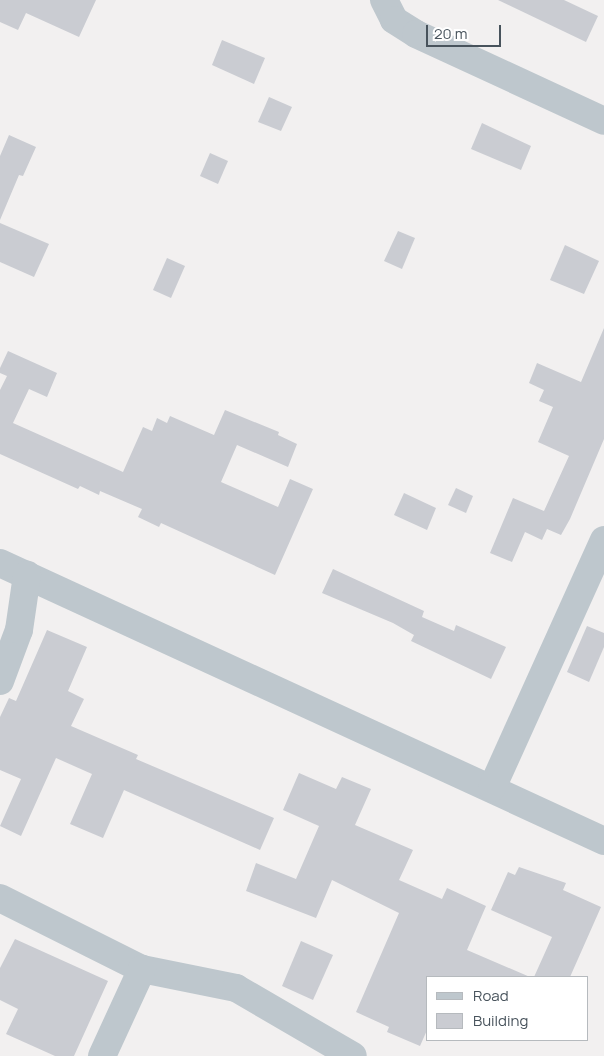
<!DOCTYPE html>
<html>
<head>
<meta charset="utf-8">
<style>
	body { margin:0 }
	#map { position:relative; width:604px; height:1056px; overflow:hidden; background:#f2f0f0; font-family:Manrope,sans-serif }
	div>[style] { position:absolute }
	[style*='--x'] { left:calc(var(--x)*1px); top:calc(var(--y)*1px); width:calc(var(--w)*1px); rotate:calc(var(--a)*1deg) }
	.building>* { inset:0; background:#caccd2 }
	.minor>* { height:28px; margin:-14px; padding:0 14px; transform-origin:14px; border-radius:14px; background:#bec7cd }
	span { translate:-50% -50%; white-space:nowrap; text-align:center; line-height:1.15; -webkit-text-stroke:5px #fff; paint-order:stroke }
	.legend { position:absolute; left:426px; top:976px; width:162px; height:65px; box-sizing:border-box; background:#fff; border:1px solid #b6babe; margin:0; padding:6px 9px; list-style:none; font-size:15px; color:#48535c }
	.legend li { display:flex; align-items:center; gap:10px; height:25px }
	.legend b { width:25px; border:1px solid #b6babe }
	.scale { position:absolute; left:426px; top:25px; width:75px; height:22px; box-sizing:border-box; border:2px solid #48535c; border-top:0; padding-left:6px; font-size:15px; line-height:18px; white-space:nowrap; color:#48535c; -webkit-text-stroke:4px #fff; paint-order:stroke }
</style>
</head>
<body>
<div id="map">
	<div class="building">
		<div style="clip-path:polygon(0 0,96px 0,79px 37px,26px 13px,18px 30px,0 22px)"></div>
		<div style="clip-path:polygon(498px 0,564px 0,598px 16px,586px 42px)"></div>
		<div style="clip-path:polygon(222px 40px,265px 58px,254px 84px,212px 65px)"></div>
		<div style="clip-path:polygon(269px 97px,292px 107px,281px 131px,258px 122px)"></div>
		<div style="clip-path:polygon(482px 123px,531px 146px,521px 170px,471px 149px)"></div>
		<div style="clip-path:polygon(9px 135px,36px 147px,23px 176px,19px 175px,0 220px,0 156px)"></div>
		<div style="clip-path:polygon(210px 153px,228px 161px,218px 184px,200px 176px)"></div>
		<div style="clip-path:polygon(0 223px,49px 244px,34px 277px,0 262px)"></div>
		<div style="clip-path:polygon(398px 231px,415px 238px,402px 269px,384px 261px)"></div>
		<div style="clip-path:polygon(565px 245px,599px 261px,584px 294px,550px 280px)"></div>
		<div style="clip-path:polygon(167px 258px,185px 266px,171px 298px,153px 290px)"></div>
		<div style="clip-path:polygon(604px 328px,604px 439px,570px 519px,561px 535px,547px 529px,542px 540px,525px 532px,512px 562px,490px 553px,513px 498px,544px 511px,569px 456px,538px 442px,553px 407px,539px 401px,544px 390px,529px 383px,537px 363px,581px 382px)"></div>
		<div style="clip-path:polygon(8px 351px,57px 373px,47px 397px,29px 389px,13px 423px,123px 472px,143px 427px,152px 431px,157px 418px,167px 423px,170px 416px,214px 435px,225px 410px,279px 432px,278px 435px,297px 444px,288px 467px,237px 445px,221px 482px,278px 507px,290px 479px,313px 489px,275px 575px,161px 523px,159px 527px,138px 517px,142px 509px,100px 491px,99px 495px,80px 486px,78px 489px,0 454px,0 390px,7px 376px,0 373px,0 368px)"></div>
		<div style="clip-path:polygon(456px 488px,473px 496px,466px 513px,448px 505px)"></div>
		<div style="clip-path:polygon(404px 493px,436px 508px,427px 530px,394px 515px)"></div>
		<div style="clip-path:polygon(333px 569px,424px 611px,422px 617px,454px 631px,456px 625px,506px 647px,491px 679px,411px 641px,414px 635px,393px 623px,322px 593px)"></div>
		<div style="clip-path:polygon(587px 626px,604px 633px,604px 647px,589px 682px,567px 672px)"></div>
		<div style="clip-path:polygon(47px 630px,87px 647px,68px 691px,84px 699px,71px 726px,138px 755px,136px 759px,274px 818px,260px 850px,124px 790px,103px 838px,70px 824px,92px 774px,56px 758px,21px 836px,0 826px,21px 779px,0 770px,0 717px,9px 698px,16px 701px)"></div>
		<div style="clip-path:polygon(299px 773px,336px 789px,342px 777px,371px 789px,355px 825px,413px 850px,399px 880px,442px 899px,447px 888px,486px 906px,467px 950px,530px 977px,428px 977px,428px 1028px,420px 1046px,387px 1032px,389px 1027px,356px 1012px,399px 913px,332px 880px,316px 918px,246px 891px,256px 863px,296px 879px,319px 826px,283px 810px)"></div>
		<div style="clip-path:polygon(519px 867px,566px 883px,563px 890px,601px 907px,570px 977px,534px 977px,552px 937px,491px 910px,508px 872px,515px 875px)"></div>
		<div style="clip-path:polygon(15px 939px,108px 981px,74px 1056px,55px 1056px,6px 1034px,18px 1009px,0 1000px,0 968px)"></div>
		<div style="clip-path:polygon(301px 941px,333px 955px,313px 1000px,282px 986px)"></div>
	</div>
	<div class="minor">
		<div style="--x:384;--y:0;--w:22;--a:63"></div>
		<div style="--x:394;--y:20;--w:26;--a:32"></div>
		<div style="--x:416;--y:34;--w:207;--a:24.8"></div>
		<div style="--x:0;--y:563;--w:665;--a:24.71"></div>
		<div style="--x:0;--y:681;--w:54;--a:-69.6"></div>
		<div style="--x:19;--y:630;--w:56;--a:-81.7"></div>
		<div style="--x:492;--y:788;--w:272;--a:-65.7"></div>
		<div style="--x:0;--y:898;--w:159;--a:26.6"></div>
		<div style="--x:142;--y:969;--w:96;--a:11.4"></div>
		<div style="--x:236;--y:988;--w:135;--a:30.2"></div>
		<div style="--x:102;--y:1056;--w:96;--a:-65.3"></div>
	</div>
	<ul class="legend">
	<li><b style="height:6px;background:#bec7cd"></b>Road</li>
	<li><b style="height:14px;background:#caccd2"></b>Building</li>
	</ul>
	<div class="scale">20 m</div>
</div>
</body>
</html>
